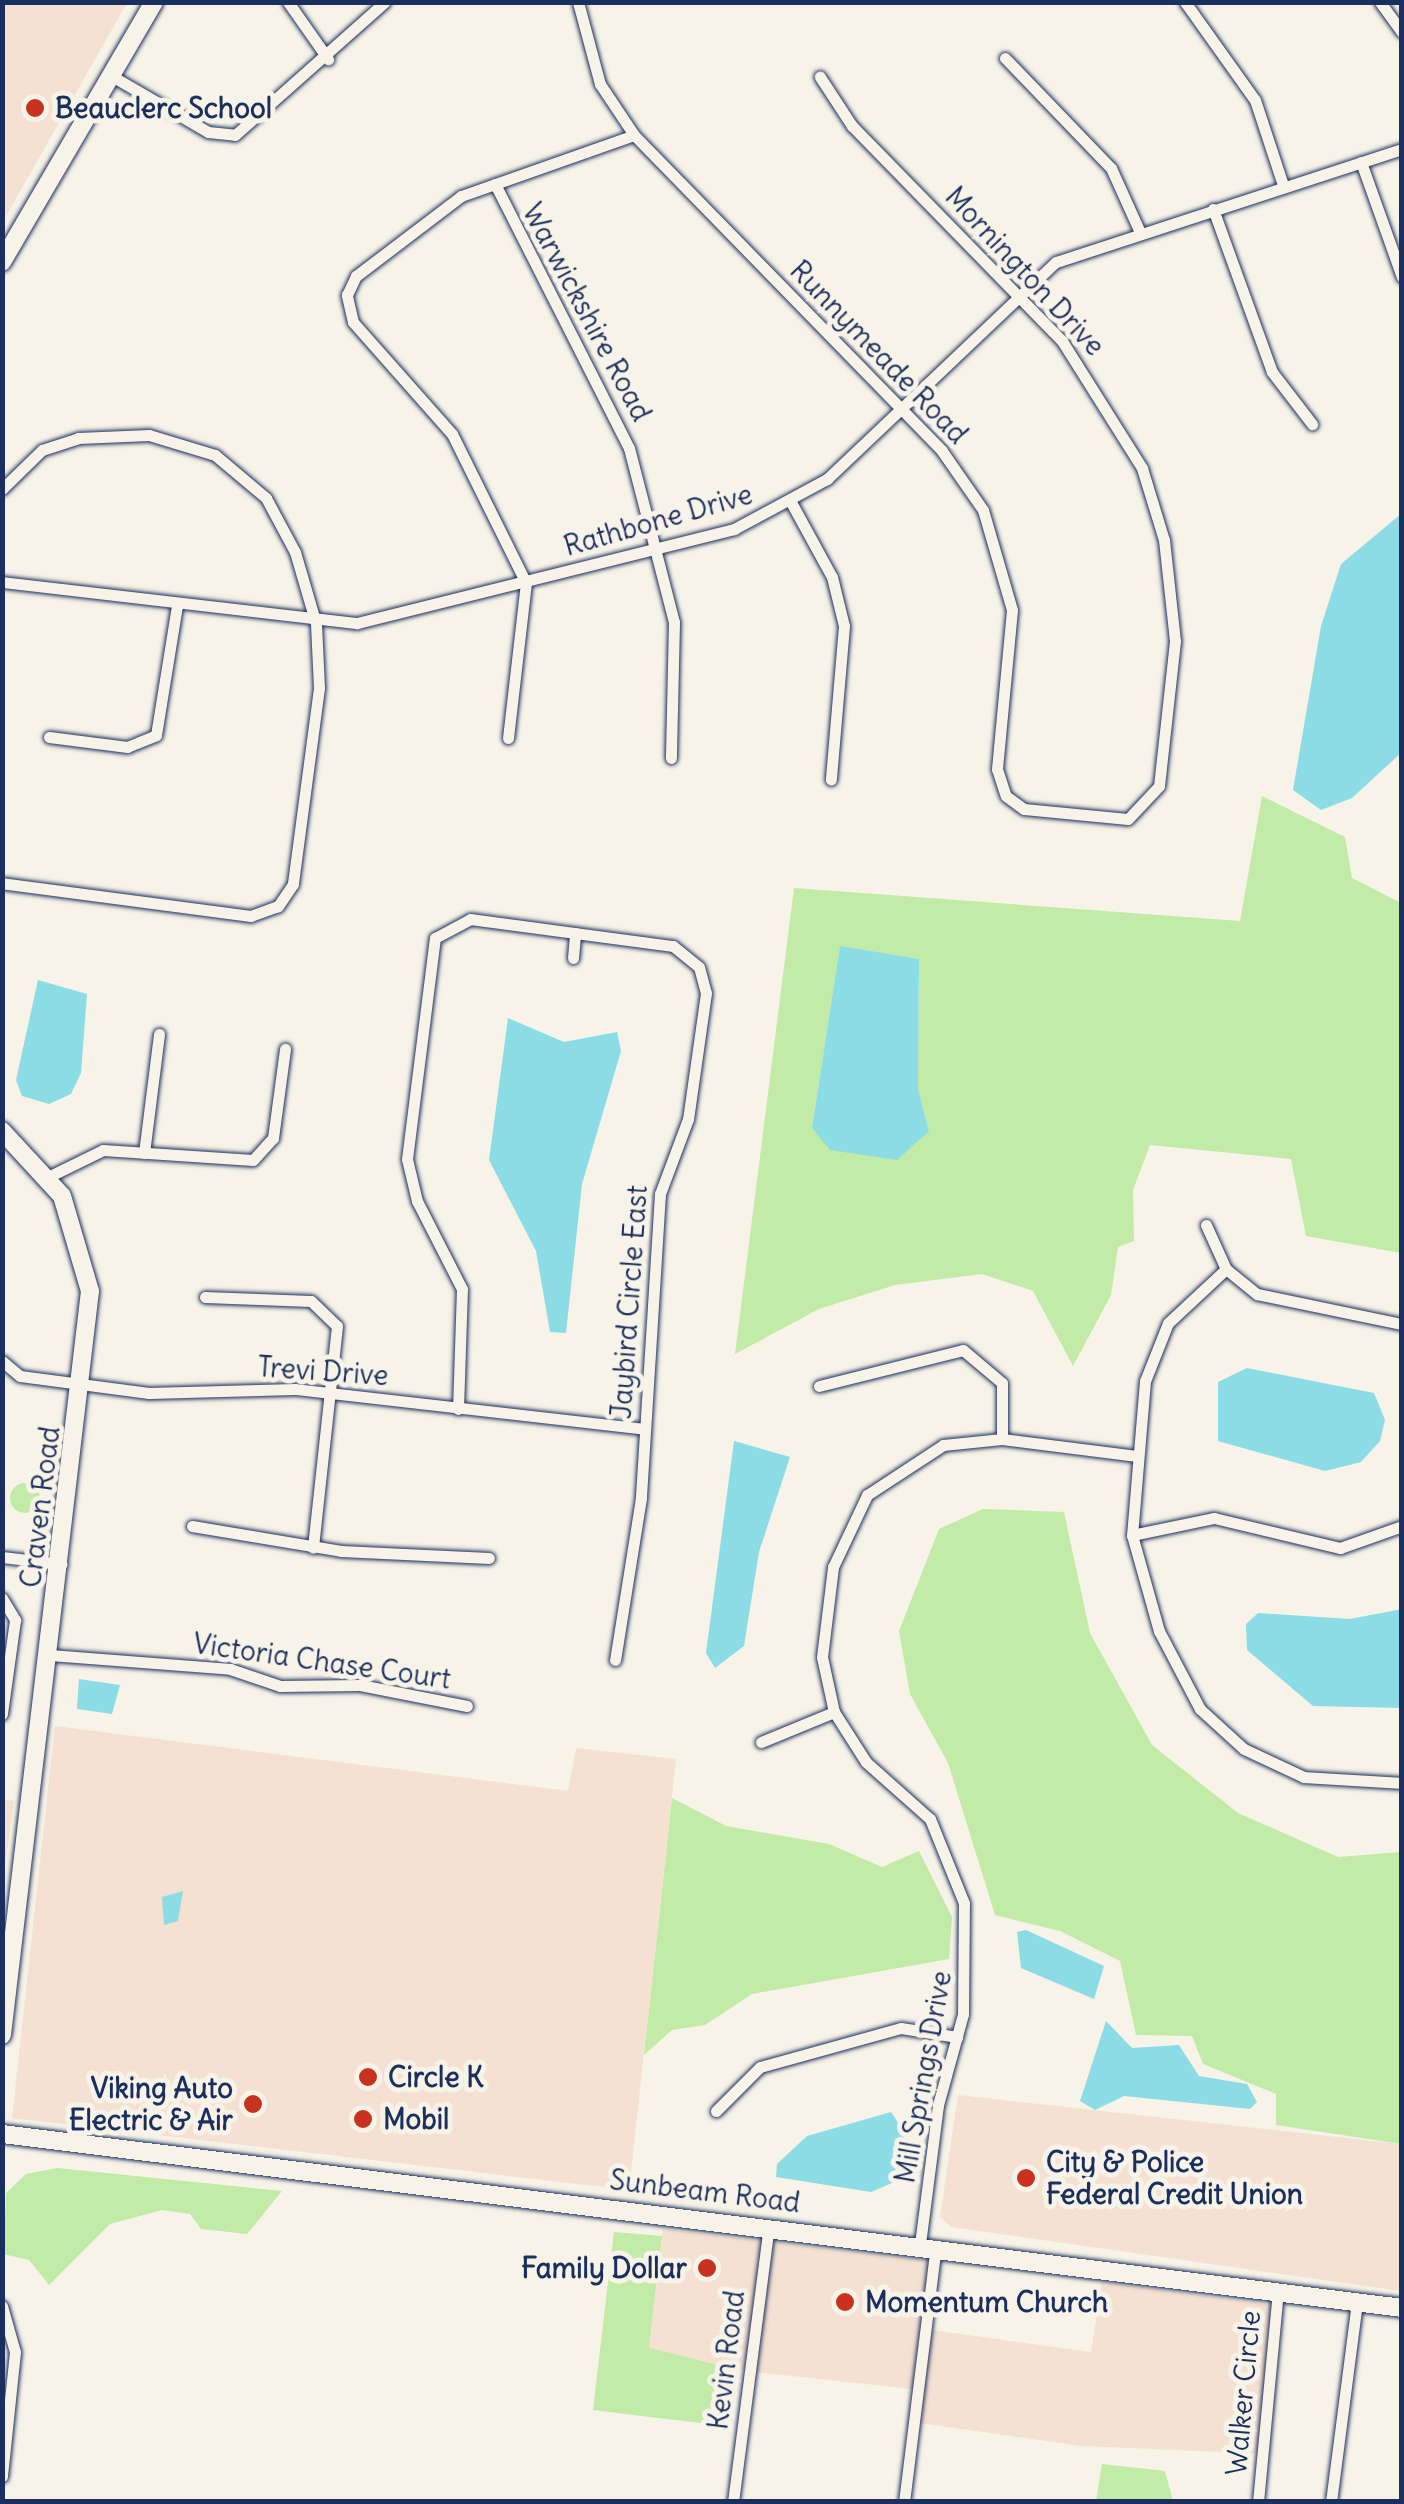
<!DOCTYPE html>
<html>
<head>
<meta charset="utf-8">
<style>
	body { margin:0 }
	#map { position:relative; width:1404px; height:2504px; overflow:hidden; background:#f7f3e8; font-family:Delius,sans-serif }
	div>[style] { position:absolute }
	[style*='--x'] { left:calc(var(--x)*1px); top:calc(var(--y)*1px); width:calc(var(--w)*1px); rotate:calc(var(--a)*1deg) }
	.built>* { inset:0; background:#f4e1d2 }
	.green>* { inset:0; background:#c1eba7 }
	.round { border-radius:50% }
	.water>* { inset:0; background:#8bdce5 }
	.roads { filter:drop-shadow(0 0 2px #1b2f5e) drop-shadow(0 0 2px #1b2f5e) }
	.street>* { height:11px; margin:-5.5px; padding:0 5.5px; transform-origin:5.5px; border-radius:5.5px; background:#f7f3e8 }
	.secondary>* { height:18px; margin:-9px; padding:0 9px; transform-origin:9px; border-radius:9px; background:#f7f3e8 }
	.dots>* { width:28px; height:28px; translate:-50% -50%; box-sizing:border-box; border:5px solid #f7f3e8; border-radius:50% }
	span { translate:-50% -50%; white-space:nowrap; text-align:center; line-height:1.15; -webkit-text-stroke:10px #f7f3e8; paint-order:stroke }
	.poi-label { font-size:28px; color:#1b2f5e; font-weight:700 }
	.left { translate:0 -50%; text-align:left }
	.right { translate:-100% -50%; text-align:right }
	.street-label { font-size:28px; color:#1b2f5e }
	.frame { position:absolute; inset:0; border:5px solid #1b2f5e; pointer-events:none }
</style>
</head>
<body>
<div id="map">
	<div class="built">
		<div style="clip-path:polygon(3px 2px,127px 3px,6px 216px,2px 213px)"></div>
		<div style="clip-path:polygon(55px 1726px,568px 1791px,576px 1748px,676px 1759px,629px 2190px,12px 2118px)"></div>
		<div style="clip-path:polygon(3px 1799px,14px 1801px,3px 1880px,2px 1799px)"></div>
		<div style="clip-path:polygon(958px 2095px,1401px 2144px,1401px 2291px,951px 2227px,940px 2217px)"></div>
		<div style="clip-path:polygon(663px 2229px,940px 2262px,931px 2330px,1091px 2352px,1102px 2282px,1282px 2306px,1269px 2454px,1082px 2446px,919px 2423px,921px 2390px,755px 2372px,649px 2349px)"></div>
	</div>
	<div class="green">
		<div style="clip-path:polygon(evenodd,1262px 796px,1345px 837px,1352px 878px,1401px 903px,1401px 1253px,1306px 1236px,1291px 1159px,1150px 1145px,1133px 1190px,1134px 1241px,1118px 1247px,1111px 1295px,1073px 1366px,1033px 1291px,982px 1274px,895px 1285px,819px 1309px,735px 1354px,794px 888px,1240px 921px,1262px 796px,840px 947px,919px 959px,918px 1088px,929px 1131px,812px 1128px,840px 947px)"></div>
		<div class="round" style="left:10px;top:1483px;width:30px;height:30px"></div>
		<div style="clip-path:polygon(983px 1509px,1064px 1512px,1090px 1633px,1152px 1745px,1238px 1813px,1338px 1857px,1401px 1852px,1401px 2144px,1276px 2125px,1276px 2094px,1203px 2064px,1192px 2036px,1136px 2035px,1120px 1961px,1060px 1931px,995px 1915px,948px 1763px,910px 1694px,899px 1631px,939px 1529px)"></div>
		<div style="clip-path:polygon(672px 1798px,726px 1826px,829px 1844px,882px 1867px,919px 1851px,952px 1917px,949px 1959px,752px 1994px,705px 2025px,672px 2030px,644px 2055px)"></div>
		<div style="clip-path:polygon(57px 2168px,282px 2191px,247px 2234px,201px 2229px,190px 2214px,162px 2210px,110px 2224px,49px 2285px,29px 2260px,3px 2254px,6px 2193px,26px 2174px)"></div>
		<div style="clip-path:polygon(614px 2232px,662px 2236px,649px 2348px,728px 2367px,724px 2426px,593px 2410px)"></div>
		<div style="clip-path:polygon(1102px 2464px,1165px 2471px,1173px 2501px,1096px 2501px)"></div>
	</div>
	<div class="water">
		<div style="clip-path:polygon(1401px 514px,1401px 753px,1352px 798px,1321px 810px,1293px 790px,1321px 626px,1341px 564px)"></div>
		<div style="clip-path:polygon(840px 946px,919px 959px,918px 1088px,929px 1131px,897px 1160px,830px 1150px,812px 1128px)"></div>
		<div style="clip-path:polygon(38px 980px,87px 994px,81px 1073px,71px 1094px,49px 1104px,22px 1096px,16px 1080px)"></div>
		<div style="clip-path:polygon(508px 1018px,564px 1042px,617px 1032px,621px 1051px,582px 1184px,566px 1333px,550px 1332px,536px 1251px,489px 1160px)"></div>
		<div style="clip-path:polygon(1247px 1368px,1374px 1393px,1385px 1420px,1380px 1441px,1361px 1462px,1325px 1471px,1218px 1441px,1218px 1382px)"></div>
		<div style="clip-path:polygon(734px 1441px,790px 1457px,759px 1552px,744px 1646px,715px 1668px,706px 1653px)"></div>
		<div style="clip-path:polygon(1402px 1609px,1401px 1708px,1313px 1706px,1247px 1650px,1246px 1624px,1258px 1613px,1350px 1619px)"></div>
		<div style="clip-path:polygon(79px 1679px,120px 1685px,112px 1714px,77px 1709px)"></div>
		<div style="clip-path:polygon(183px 1891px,178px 1921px,164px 1925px,162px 1897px)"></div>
		<div style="clip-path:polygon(1026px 1930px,1104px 1966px,1094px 1999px,1021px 1968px,1017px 1932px)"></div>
		<div style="clip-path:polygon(1106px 2021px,1132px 2048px,1179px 2045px,1199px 2076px,1247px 2084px,1257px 2102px,1250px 2109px,1124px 2096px,1095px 2110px,1080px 2101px)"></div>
		<div style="clip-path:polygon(891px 2112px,905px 2133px,892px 2183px,871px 2192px,776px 2177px,777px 2164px,807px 2136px)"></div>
	</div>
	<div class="roads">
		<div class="street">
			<div style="--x:288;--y:2;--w:70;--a:54.9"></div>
			<div style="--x:578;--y:2;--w:85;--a:75"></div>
			<div style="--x:600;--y:84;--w:61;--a:56.3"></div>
			<div style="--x:634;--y:135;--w:441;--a:45.7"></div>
			<div style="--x:942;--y:451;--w:72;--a:55.2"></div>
			<div style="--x:983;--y:510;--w:104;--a:73.8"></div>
			<div style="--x:1012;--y:610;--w:160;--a:95.4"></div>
			<div style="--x:997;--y:769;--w:28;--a:72"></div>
			<div style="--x:1006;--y:796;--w:22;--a:36"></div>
			<div style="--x:1024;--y:809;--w:104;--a:5.5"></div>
			<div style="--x:1128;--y:819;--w:45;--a:-46.8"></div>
			<div style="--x:1159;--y:786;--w:146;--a:-83.7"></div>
			<div style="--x:1175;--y:641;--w:102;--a:-96.2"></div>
			<div style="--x:1164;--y:540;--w:75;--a:-107"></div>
			<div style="--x:1142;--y:468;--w:150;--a:-122.2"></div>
			<div style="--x:1062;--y:341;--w:301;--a:-134.3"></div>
			<div style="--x:852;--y:126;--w:59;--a:-123.1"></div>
			<div style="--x:1185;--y:2;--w:120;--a:54.5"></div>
			<div style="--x:1255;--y:100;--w:89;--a:71.8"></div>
			<div style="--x:1380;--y:2;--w:37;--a:54"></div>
			<div style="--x:1005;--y:58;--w:153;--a:46.1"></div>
			<div style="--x:1111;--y:168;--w:68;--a:65.7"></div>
			<div style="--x:110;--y:75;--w:113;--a:30.2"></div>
			<div style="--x:208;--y:132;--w:27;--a:6"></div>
			<div style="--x:235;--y:135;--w:200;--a:-41.6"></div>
			<div style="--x:1361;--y:162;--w:122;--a:70.4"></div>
			<div style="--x:495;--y:184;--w:296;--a:63.1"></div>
			<div style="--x:629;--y:448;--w:180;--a:75.5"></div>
			<div style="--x:674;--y:622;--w:136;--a:91.3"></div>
			<div style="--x:1213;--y:209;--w:173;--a:70.1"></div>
			<div style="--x:1272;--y:372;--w:66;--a:52.4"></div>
			<div style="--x:2;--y:489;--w:56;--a:-44.3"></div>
			<div style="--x:42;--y:450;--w:38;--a:-18"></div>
			<div style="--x:78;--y:438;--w:71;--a:-2.4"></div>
			<div style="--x:149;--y:435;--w:69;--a:16.9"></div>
			<div style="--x:215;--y:455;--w:67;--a:40.1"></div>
			<div style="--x:266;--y:498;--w:61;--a:61.8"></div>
			<div style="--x:295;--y:552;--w:75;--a:73.7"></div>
			<div style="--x:316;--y:624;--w:64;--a:87.3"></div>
			<div style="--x:319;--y:688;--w:198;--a:97.6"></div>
			<div style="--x:293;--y:884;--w:27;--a:124"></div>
			<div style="--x:278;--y:906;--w:29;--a:160"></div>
			<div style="--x:251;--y:916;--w:251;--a:-172.5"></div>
			<div style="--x:792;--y:504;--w:83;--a:61.3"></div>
			<div style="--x:832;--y:577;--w:50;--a:76.2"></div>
			<div style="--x:844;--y:626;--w:154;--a:94.9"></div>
			<div style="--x:2;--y:582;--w:357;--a:6.6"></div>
			<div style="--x:357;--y:623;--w:389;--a:-14"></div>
			<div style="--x:734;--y:529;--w:106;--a:-28.3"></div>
			<div style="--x:827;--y:479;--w:315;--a:-43.5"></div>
			<div style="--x:1056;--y:262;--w:364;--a:-18.1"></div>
			<div style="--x:49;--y:737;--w:79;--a:7.3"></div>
			<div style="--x:127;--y:747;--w:31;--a:-22"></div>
			<div style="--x:156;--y:735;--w:131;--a:-80.8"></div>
			<div style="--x:508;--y:738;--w:156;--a:-83.4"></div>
			<div style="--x:526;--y:583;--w:166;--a:-116.4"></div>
			<div style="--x:452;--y:434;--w:149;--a:-131.5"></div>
			<div style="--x:353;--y:322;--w:28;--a:-103"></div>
			<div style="--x:347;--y:295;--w:21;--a:-65"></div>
			<div style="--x:356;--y:276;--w:132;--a:-37.3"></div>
			<div style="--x:461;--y:196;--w:183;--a:-19.4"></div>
			<div style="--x:573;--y:958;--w:25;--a:-85"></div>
			<div style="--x:144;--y:1153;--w:120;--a:-82.8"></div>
			<div style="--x:50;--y:1176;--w:59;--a:-26.1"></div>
			<div style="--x:103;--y:1150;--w:150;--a:3.8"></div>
			<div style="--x:253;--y:1160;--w:30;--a:-48"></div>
			<div style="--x:273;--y:1138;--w:90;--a:-82.3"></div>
			<div style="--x:1206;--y:1225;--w:48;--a:65.6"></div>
			<div style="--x:1226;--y:1269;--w:40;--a:39"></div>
			<div style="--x:1257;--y:1294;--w:148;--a:11.7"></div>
			<div style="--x:1226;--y:1269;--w:79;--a:137"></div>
			<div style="--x:1168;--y:1323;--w:62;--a:111.6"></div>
			<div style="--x:1145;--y:1381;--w:155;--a:94.8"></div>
			<div style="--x:1132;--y:1535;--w:100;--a:74.3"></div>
			<div style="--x:1159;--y:1631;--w:88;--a:62.3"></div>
			<div style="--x:1200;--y:1709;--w:59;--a:42.3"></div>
			<div style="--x:1244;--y:1749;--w:66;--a:25"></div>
			<div style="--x:1304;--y:1777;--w:98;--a:3.5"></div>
			<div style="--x:205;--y:1297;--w:106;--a:2.2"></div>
			<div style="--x:311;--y:1301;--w:36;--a:44"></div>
			<div style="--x:337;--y:1326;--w:223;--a:96.2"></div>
			<div style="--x:2;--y:1361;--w:23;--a:40"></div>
			<div style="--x:20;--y:1376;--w:130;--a:7.5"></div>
			<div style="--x:149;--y:1393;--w:146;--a:-1.6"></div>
			<div style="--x:295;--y:1389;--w:351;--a:6.5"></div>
			<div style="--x:819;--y:1386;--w:148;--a:-14"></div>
			<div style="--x:963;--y:1350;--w:51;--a:40.2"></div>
			<div style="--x:1002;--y:1383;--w:56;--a:90"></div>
			<div style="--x:458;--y:1409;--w:120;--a:-88.1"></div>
			<div style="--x:462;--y:1289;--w:99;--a:-117.1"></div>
			<div style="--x:417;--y:1201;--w:43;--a:-103.4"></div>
			<div style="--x:407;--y:1159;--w:223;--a:-82.8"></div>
			<div style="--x:435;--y:938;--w:40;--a:-28"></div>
			<div style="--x:470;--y:919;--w:205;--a:7.6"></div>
			<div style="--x:673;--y:946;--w:33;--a:39"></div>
			<div style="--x:699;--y:967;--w:27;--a:75"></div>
			<div style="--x:706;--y:993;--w:127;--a:98.1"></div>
			<div style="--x:688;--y:1119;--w:80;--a:110.5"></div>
			<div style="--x:660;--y:1194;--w:305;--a:93.6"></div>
			<div style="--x:641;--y:1498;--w:164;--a:99.1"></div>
			<div style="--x:192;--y:1526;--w:151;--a:9.5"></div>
			<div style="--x:341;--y:1551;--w:148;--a:2.7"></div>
			<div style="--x:1132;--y:1535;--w:84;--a:-11.7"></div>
			<div style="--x:1214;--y:1518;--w:130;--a:13.4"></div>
			<div style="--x:1340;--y:1548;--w:66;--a:-19.5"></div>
			<div style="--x:2;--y:1557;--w:60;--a:6.7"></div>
			<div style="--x:2;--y:1598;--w:26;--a:59"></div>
			<div style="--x:15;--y:1620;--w:95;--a:97.9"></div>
			<div style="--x:50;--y:1655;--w:181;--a:4.4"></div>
			<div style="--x:230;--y:1669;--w:53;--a:18.8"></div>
			<div style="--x:280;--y:1686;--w:80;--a:-0.7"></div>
			<div style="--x:360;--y:1685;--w:109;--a:11.1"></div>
			<div style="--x:761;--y:1742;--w:79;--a:-22.3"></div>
			<div style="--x:716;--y:2111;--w:62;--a:-45"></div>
			<div style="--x:760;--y:2067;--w:146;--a:-15.5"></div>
			<div style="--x:901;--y:2028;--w:57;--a:9.1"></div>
			<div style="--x:920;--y:2244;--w:140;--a:-82.6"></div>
			<div style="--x:938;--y:2105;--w:94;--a:-74.6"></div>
			<div style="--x:963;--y:2014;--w:111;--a:-89.5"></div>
			<div style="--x:964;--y:1903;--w:91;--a:-112"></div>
			<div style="--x:930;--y:1819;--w:86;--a:-138.3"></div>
			<div style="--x:866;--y:1762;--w:59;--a:-122.6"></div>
			<div style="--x:834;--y:1712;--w:56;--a:-102.3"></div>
			<div style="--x:822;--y:1657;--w:91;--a:-83"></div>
			<div style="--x:833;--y:1567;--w:80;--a:-64.7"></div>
			<div style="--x:867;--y:1495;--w:91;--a:-33.3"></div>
			<div style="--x:943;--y:1445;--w:59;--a:-5.8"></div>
			<div style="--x:1002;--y:1439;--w:136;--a:7.2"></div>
			<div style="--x:2;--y:2306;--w:48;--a:74.2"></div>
			<div style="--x:15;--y:2352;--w:125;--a:96"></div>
			<div style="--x:733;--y:2502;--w:278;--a:-82.6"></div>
			<div style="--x:904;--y:2502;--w:258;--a:-82.9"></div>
			<div style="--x:1258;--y:2502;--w:214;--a:-84.6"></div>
			<div style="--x:1331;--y:2502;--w:203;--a:-82.6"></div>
		</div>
		<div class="secondary">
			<div style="--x:2;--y:262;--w:301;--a:-59.7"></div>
			<div style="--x:2;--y:1131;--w:88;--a:47.3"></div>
			<div style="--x:62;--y:1196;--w:99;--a:73.6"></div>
			<div style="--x:90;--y:1291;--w:749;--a:96.75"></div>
			<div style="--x:2;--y:2134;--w:1411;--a:7.08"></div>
		</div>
	</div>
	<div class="dots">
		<div style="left:35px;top:108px;background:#c8321e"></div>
		<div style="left:368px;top:2077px;background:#c8321e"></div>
		<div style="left:253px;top:2104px;background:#c8321e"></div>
		<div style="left:363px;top:2119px;background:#c8321e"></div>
		<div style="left:1026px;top:2178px;background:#c8321e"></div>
		<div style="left:707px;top:2268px;background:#c8321e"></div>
		<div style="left:845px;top:2302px;background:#c8321e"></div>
	</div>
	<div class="poi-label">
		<span class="left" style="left:55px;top:108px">Beauclerc School</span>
		<span class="left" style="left:388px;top:2077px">Circle K</span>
		<span class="right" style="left:233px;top:2104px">Viking Auto<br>Electric &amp; Air</span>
		<span class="left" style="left:383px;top:2119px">Mobil</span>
		<span class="left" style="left:1046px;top:2178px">City &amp; Police<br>Federal Credit Union</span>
		<span class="right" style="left:687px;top:2268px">Family Dollar</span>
		<span class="left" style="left:865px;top:2302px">Momentum Church</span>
	</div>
	<div class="street-label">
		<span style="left:1025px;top:271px;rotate:47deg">Mornington Drive</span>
		<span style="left:587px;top:312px;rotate:62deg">Warwickshire Road</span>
		<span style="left:879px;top:352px;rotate:46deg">Runnymeade Road</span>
		<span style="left:658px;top:520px;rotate:-16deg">Rathbone Drive</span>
		<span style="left:629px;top:1302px;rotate:-86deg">Jaybird Circle East</span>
		<span style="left:323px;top:1371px;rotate:4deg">Trevi Drive</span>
		<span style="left:40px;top:1507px;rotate:-83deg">Craven Road</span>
		<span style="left:322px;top:1661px;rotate:8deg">Victoria Chase Court</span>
		<span style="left:923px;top:2077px;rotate:-80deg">Mill Springs Drive</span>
		<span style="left:705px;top:2191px;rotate:7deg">Sunbeam Road</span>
		<span style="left:726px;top:2360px;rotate:-83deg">Kevin Road</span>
		<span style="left:1243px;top:2393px;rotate:-85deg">Walker Circle</span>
	</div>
	<div class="frame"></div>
</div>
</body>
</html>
